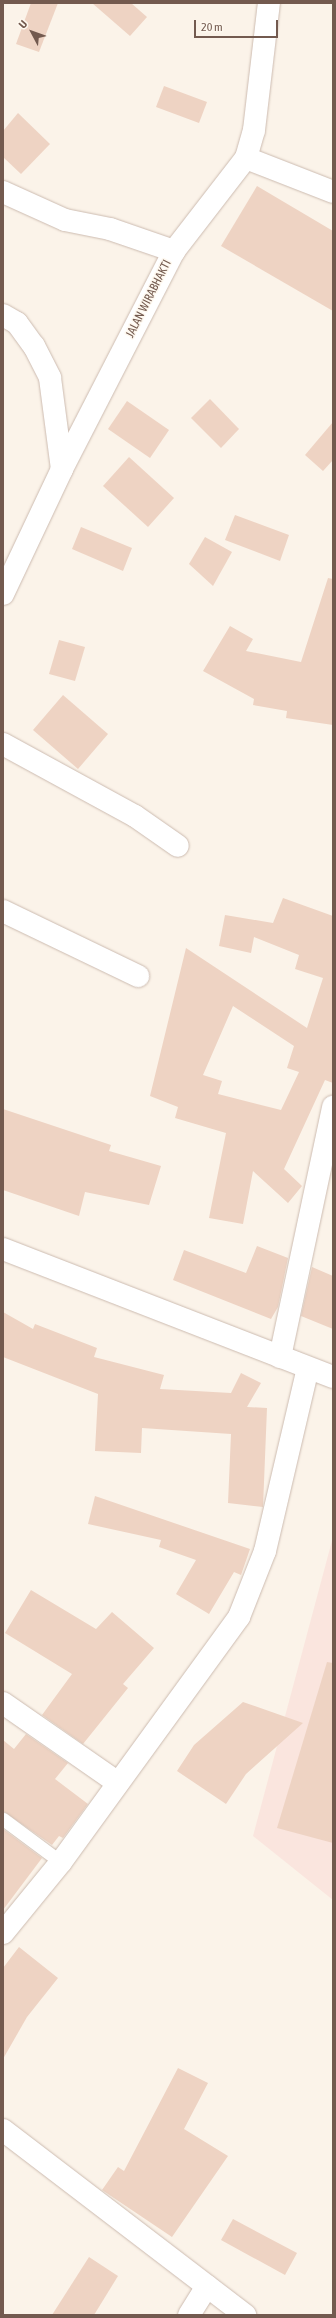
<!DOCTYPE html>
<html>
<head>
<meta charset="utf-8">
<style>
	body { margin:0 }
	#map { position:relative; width:336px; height:2318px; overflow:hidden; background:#fbf3e9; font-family:"Asap Condensed",sans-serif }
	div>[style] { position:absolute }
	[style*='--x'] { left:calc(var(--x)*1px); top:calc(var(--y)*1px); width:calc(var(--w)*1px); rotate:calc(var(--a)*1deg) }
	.commercial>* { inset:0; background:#fae5de }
	.building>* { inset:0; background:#eed3c3 }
	.roads { filter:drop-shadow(0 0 1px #ccbbb0) drop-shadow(0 0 1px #ccbbb0) }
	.service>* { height:13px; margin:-6.5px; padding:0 6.5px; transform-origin:6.5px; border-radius:6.5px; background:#fff }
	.minor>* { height:22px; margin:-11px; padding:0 11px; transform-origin:11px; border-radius:11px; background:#fff }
	.tertiary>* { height:22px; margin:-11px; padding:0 11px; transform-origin:11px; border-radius:11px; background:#fff }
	span { translate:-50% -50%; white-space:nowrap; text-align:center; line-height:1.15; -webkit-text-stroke:3px #fef8ef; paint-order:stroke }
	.street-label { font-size:12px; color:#735a4f }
	.frame { position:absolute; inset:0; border:4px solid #735a4f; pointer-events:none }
	.north { position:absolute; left:12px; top:12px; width:40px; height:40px; -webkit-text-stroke:3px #fef8ef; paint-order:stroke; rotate:311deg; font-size:11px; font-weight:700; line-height:16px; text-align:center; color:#735a4f }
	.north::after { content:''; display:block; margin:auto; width:14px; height:18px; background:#735a4f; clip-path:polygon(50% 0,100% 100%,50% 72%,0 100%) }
	.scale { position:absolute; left:194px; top:20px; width:84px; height:18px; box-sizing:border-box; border:2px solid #735a4f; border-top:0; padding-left:5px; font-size:12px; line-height:14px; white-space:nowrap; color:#735a4f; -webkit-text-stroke:3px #fef8ef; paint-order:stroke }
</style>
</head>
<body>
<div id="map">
	<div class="commercial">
		<div style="clip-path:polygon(333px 1537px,333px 1900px,253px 1836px)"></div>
	</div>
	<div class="building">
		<div style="clip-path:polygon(31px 3px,58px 3px,39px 52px,16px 44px)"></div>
		<div style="clip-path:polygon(92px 3px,131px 3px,147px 17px,130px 36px)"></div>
		<div style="clip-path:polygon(164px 86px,207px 102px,199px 123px,156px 107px)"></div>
		<div style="clip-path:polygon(18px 113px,50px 144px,21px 174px,3px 157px,3px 131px)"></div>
		<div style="clip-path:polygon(257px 186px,333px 231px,333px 311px,221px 246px)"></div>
		<div style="clip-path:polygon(210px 399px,239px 429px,221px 448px,191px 418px)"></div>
		<div style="clip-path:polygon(127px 401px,169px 430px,150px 458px,108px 429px)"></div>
		<div style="clip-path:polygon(333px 422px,333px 460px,323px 471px,305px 455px)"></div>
		<div style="clip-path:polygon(129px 457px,174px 498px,148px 527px,103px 486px)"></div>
		<div style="clip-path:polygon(235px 515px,289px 535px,280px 561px,225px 540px)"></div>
		<div style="clip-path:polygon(81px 527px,132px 548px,123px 571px,72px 549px)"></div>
		<div style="clip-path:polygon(205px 537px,232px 552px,213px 586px,189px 564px)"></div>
		<div style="clip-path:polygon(328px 578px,333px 579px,333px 725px,286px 718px,287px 711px,253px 705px,254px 699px,203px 671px,230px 626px,253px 639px,246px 651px,301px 662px)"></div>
		<div style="clip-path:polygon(59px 640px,85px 647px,75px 681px,49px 674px)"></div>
		<div style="clip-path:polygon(63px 695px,108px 734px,78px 769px,33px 730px)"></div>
		<div style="clip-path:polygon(evenodd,283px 898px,333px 916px,333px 1083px,325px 1080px,284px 1169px,302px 1186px,288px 1203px,253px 1171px,243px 1224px,209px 1218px,226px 1133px,175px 1118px,178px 1107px,150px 1096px,186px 948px,307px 1028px,323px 978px,295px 969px,299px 955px,254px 937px,251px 953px,219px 946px,225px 915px,273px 923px,283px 898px,233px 1006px,294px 1046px,287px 1068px,299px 1072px,281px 1110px,218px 1094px,222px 1081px,203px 1075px,233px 1006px)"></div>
		<div style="clip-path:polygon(3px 1109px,111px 1145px,109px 1151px,161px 1166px,149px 1205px,85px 1192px,79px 1216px,3px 1190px)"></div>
		<div style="clip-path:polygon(257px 1246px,288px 1258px,278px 1307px,271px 1319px,173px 1280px,184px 1250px,246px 1273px)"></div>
		<div style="clip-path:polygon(312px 1267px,333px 1276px,333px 1329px,301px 1316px)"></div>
		<div style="clip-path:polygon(3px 1312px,33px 1329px,35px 1324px,97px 1348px,94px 1357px,164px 1375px,160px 1389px,231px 1393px,241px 1373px,261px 1383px,247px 1407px,267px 1408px,263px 1507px,228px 1503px,231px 1434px,142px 1428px,141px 1453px,95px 1451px,98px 1394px,3px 1357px)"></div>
		<div style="clip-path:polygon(95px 1496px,250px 1549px,241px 1575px,234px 1572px,209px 1614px,176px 1594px,196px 1560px,159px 1547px,161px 1540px,88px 1524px)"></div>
		<div style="clip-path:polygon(31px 1590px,96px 1629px,112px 1612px,154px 1648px,123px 1684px,128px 1688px,83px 1744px,42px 1715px,72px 1674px,5px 1633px)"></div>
		<div style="clip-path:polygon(327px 1662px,333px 1663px,333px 1843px,277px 1828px)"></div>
		<div style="clip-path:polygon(243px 1702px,303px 1723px,246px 1774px,226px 1804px,177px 1771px,194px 1745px)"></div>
		<div style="clip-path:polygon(26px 1734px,68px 1763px,55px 1779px,88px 1804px,63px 1838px,59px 1836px,52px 1845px,3px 1811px,3px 1740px,14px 1749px)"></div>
		<div style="clip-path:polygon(3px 1829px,42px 1858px,3px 1910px)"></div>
		<div style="clip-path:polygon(19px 1947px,58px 1978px,27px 2017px,3px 2059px,3px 1968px)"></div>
		<div style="clip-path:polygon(178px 2068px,208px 2083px,184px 2129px,228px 2156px,172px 2237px,102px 2190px,118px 2167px,124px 2171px)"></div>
		<div style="clip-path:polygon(233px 2219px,297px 2253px,285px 2275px,221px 2240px)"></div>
		<div style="clip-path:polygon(89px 2257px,118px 2276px,94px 2315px,52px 2315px)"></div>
	</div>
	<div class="roads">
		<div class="service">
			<div style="--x:3;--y:1819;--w:72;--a:36.6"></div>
		</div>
		<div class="minor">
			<div style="--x:246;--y:158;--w:93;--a:21.3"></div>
			<div style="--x:3;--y:192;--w:68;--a:24.3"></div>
			<div style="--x:65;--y:220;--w:46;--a:11.3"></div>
			<div style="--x:110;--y:229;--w:68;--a:19"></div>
			<div style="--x:3;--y:315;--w:16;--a:30"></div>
			<div style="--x:17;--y:323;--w:29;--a:54"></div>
			<div style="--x:34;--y:346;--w:36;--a:63"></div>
			<div style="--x:50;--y:378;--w:92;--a:82.5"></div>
			<div style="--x:3;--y:744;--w:150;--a:28.6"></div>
			<div style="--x:135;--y:816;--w:52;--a:34.9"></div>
			<div style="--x:3;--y:911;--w:150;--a:25.7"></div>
			<div style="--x:280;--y:1357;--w:256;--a:-78"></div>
			<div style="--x:3;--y:1703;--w:140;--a:34.8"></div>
			<div style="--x:3;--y:1933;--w:92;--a:-50.8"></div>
			<div style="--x:61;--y:1862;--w:303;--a:-54"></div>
			<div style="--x:239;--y:1617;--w:71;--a:-68.5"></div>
			<div style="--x:265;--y:1551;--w:188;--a:-76.8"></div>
			<div style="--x:3;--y:2130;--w:305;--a:37.4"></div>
			<div style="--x:189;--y:2315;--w:34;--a:-58"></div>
		</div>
		<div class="tertiary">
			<div style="--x:3;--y:594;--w:138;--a:-64.7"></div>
			<div style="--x:62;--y:469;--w:245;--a:-62.8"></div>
			<div style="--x:174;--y:251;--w:118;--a:-52.3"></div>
			<div style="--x:246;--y:158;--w:29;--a:-74"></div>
			<div style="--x:254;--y:130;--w:128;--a:-83.3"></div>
			<div style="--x:3;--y:1249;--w:354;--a:21.2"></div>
		</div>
	</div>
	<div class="street-label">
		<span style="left:149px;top:299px;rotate:-63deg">JALAN WIRABHAKTI</span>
	</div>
	<div class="frame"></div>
	<div class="north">U</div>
	<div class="scale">20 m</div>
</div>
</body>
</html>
